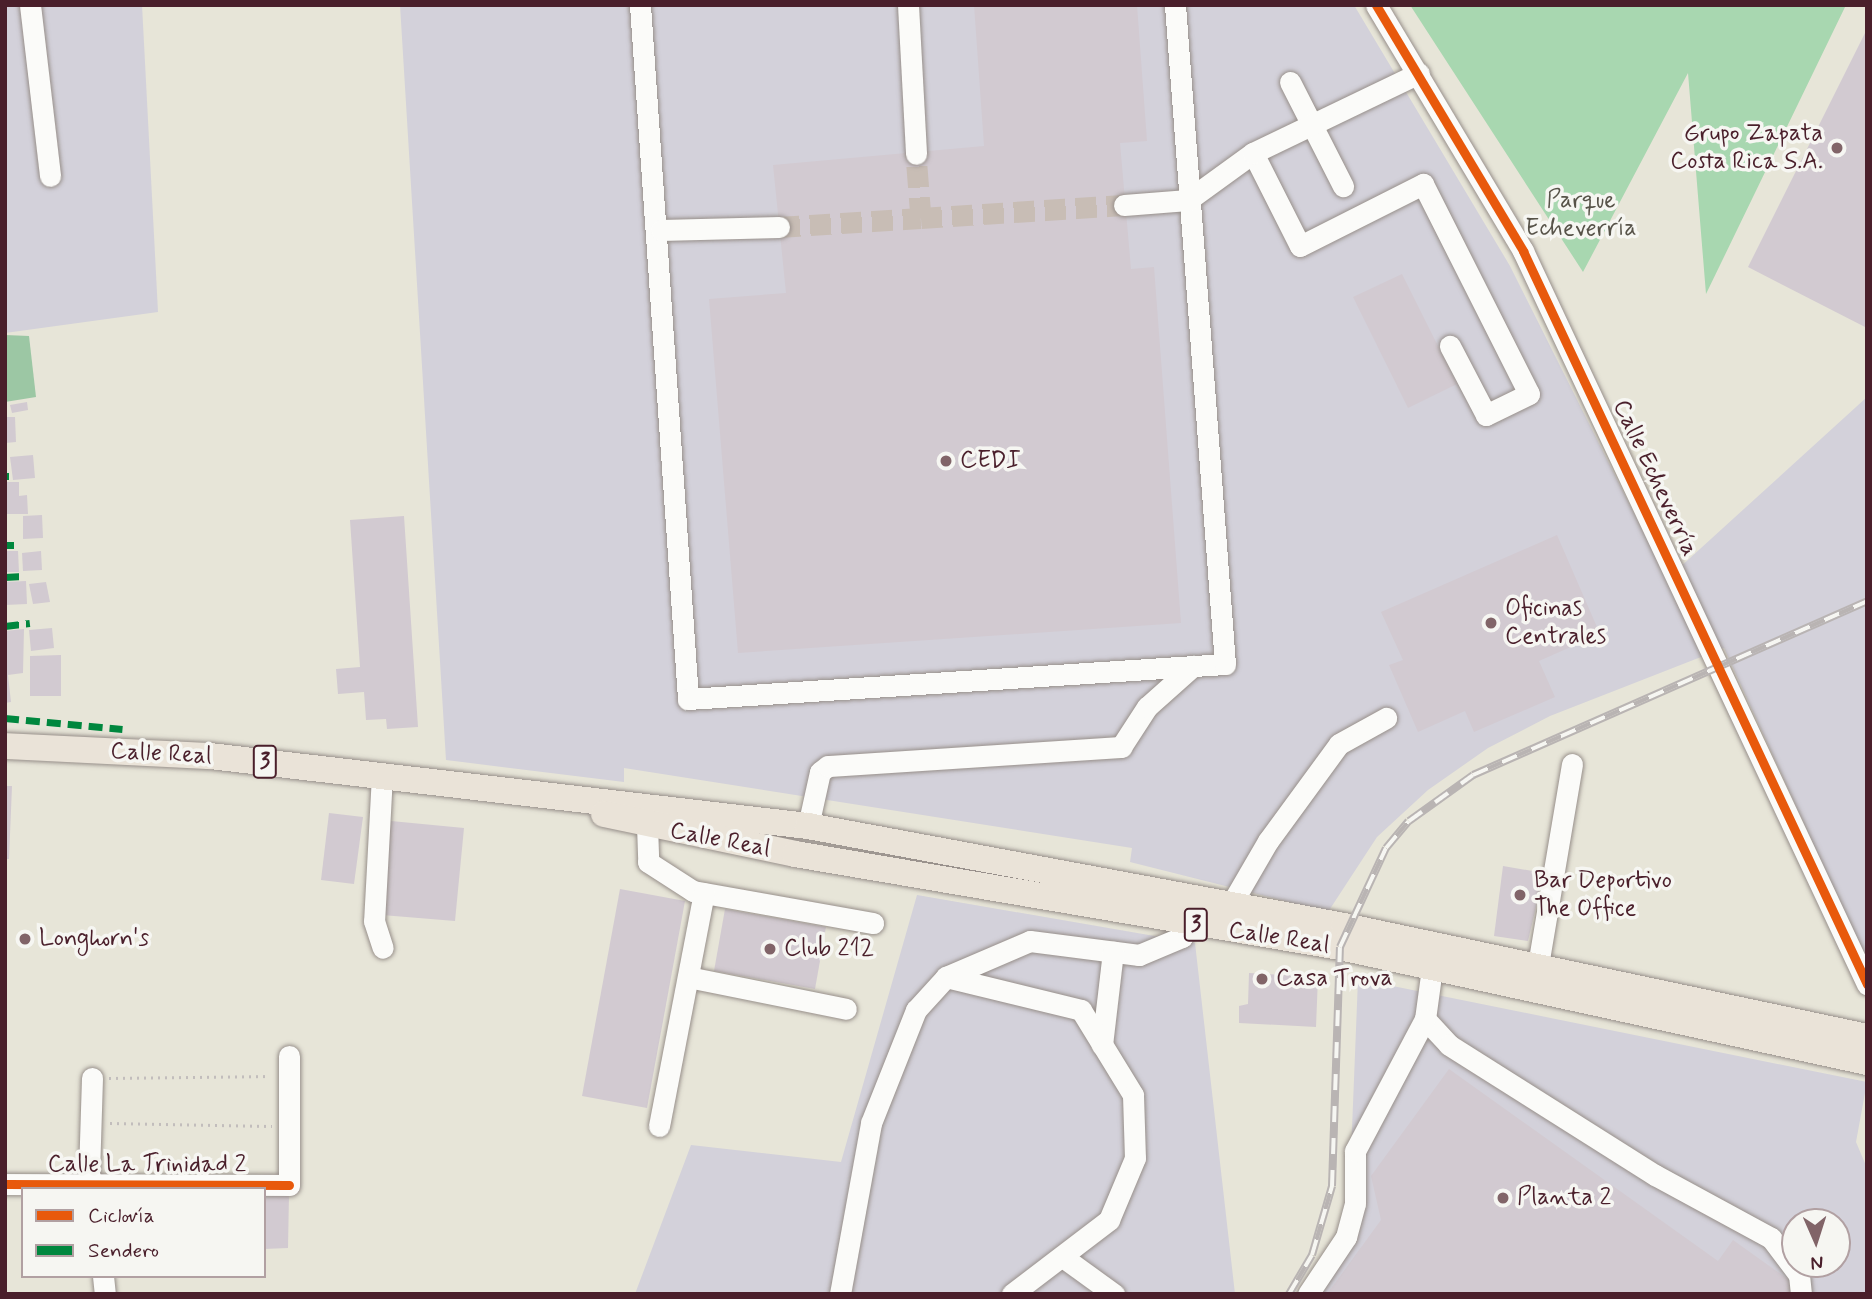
<!DOCTYPE html>
<html>
<head>
<meta charset="utf-8">
<style>
	body { margin:0 }
	#map { position:relative; width:1872px; height:1299px; overflow:hidden; background:#e7e5d8; font-family:Mynerve,sans-serif }
	div>[style] { position:absolute }
	[style*='--x'] { left:calc(var(--x)*1px); top:calc(var(--y)*1px); width:calc(var(--w)*1px); rotate:calc(var(--a)*1deg) }
	.industrial>* { inset:0; background:#d3d1da }
	.green>* { inset:0; background:#a8d7b0 }
	.forest>* { inset:0; background:#9cc7a4 }
	.building>* { inset:0; background:#d2cad1 }
	.minor-tunnel>* { height:21px; margin-top:-10.5px; transform-origin:0; background:repeating-linear-gradient(90deg,#c8bdb5 0 21px,transparent 0 31px) }
	.path>* { height:2.5px; margin-top:-1.25px; transform-origin:0; background:repeating-linear-gradient(90deg,#c2bdbc 0 2px,transparent 0 7px) }
	.roads { filter:drop-shadow(0 0 2px #978f8a) drop-shadow(0 0 2px #978f8a) }
	.minor>* { height:21px; margin:-10.5px; padding:0 10.5px; transform-origin:10.5px; border-radius:10.5px; background:#fbfbf9 }
	.major>* { height:26px; margin:-13px; padding:0 13px; transform-origin:13px; border-radius:13px; background:#eae3d8 }
	.rail>* { height:8px; margin-top:-4px; transform-origin:0; background:repeating-linear-gradient(90deg,#f6f6f2 0 16px,#b9b4b3 0 32px); box-sizing:border-box; border-block:2px solid #b9b4b3 }
	.quiet>* { height:7px; margin-top:-3.5px; transform-origin:0; background:repeating-linear-gradient(90deg,#00873e 0 14px,transparent 0 21px) }
	.cycleway>* { height:9px; margin:-4.5px; padding:0 4.5px; transform-origin:4.5px; border-radius:4.5px; background:#e8590c }
	.dots>* { width:19px; height:19px; translate:-50% -50%; box-sizing:border-box; border:4px solid #f6f6f2; border-radius:50% }
	span { translate:-50% -50%; white-space:nowrap; text-align:center; line-height:1.15; -webkit-text-stroke:7px #f6f6f2; paint-order:stroke }
	.shield-label span { padding:2px 5px; background:#f6f6f2; border:2px solid; border-radius:5px; -webkit-text-stroke-width:0 }
	.shield-label { font-size:23px; color:#4a1f2b; font-weight:700 }
	.poi-label { font-size:24px; color:#4a1f2b }
	.right { translate:-100% -50%; text-align:right }
	.left { translate:0 -50%; text-align:left }
	.park-label { font-size:24px; color:#575349 }
	.street-label { font-size:24px; color:#4a1f2b }
	.frame { position:absolute; inset:0; border:7px solid #4a1f2b; pointer-events:none }
	.legend { position:absolute; left:21px; top:1187px; width:245px; height:91px; box-sizing:border-box; background:#f6f6f2; border:2px solid #b1a0a2; margin:0; padding:9px 12px; list-style:none; font-size:21px; color:#4a1f2b }
	.legend li { display:flex; align-items:center; gap:14px; height:35px }
	.legend b { width:35px; border:2px solid #b1a0a2 }
	.north { position:absolute; left:1781px; top:1208px; width:70px; height:70px; box-sizing:border-box; background:#f6f6f2; border:2px solid #b1a0a2; border-radius:50%; rotate:177deg; font-size:19px; font-weight:700; line-height:28px; text-align:center; color:#4a1f2b }
	.north::after { content:''; display:block; margin:auto; width:24px; height:32px; background:#816468; clip-path:polygon(50% 0,100% 100%,50% 72%,0 100%) }
</style>
</head>
<body>
<div id="map">
	<div class="industrial">
		<div style="clip-path:polygon(5px 5px,142px 5px,158px 312px,5px 333px)"></div>
		<div style="clip-path:polygon(400px 5px,1354px 5px,1510px 266px,1667px 579px,1867px 397px,1867px 962px,1724px 648px,1550px 716px,1488px 748px,1428px 790px,1377px 837px,1328px 912px,1130px 862px,1132px 848px,624px 768px,624px 782px,446px 760px)"></div>
		<div style="clip-path:polygon(917px 895px,1195px 943px,1235px 1294px,635px 1294px,691px 1145px,841px 1162px)"></div>
		<div style="clip-path:polygon(evenodd,1358px 979px,1867px 1082px,1856px 1142px,1867px 1168px,1867px 1294px,1304px 1294px,1337px 1238px,1349px 1204px,1358px 979px,1795px 1222px,1837px 1222px,1837px 1264px,1795px 1264px,1795px 1222px)"></div>
	</div>
	<div class="green">
		<div style="clip-path:polygon(1410px 5px,1846px 5px,1706px 294px,1688px 73px,1583px 272px)"></div>
	</div>
	<div class="forest">
		<div style="clip-path:polygon(5px 335px,29px 336px,36px 397px,5px 402px)"></div>
	</div>
	<div class="building">
		<div style="clip-path:polygon(974px 5px,1137px 5px,1147px 141px,1120px 143px,1131px 269px,1154px 267px,1181px 623px,738px 653px,709px 299px,786px 293px,773px 165px,984px 146px)"></div>
		<div style="clip-path:polygon(1867px 29px,1867px 328px,1748px 267px)"></div>
		<div style="clip-path:polygon(1402px 274px,1457px 384px,1408px 408px,1353px 297px)"></div>
		<div style="clip-path:polygon(27px 402px,28px 410px,12px 413px,10px 405px)"></div>
		<div style="clip-path:polygon(5px 417px,15px 417px,16px 442px,5px 443px)"></div>
		<div style="clip-path:polygon(33px 455px,35px 478px,13px 480px,10px 457px)"></div>
		<div style="clip-path:polygon(5px 482px,19px 482px,19px 496px,27px 495px,28px 514px,5px 514px)"></div>
		<div style="clip-path:polygon(42px 515px,43px 538px,23px 539px,23px 516px)"></div>
		<div style="clip-path:polygon(404px 516px,418px 727px,387px 729px,386px 719px,366px 720px,364px 692px,338px 694px,336px 669px,360px 667px,350px 520px)"></div>
		<div style="clip-path:polygon(1557px 535px,1600px 634px,1539px 661px,1555px 697px,1474px 732px,1465px 711px,1418px 732px,1389px 665px,1403px 660px,1381px 612px)"></div>
		<div style="clip-path:polygon(5px 551px,18px 551px,19px 572px,5px 572px)"></div>
		<div style="clip-path:polygon(41px 551px,42px 570px,23px 571px,22px 553px)"></div>
		<div style="clip-path:polygon(26px 581px,27px 604px,5px 605px,5px 582px)"></div>
		<div style="clip-path:polygon(46px 582px,50px 602px,33px 604px,29px 584px)"></div>
		<div style="clip-path:polygon(52px 628px,54px 648px,31px 651px,29px 630px)"></div>
		<div style="clip-path:polygon(24px 629px,23px 673px,8px 675px,11px 702px,5px 703px,5px 631px)"></div>
		<div style="clip-path:polygon(61px 655px,61px 696px,30px 696px,30px 656px)"></div>
		<div style="clip-path:polygon(5px 786px,12px 786px,9px 859px,5px 859px)"></div>
		<div style="clip-path:polygon(329px 813px,363px 817px,354px 884px,321px 880px)"></div>
		<div style="clip-path:polygon(391px 821px,464px 828px,455px 921px,382px 915px)"></div>
		<div style="clip-path:polygon(1503px 866px,1544px 873px,1528px 941px,1494px 936px)"></div>
		<div style="clip-path:polygon(620px 889px,685px 901px,647px 1108px,582px 1096px)"></div>
		<div style="clip-path:polygon(725px 909px,826px 927px,815px 989px,714px 971px)"></div>
		<div style="clip-path:polygon(1249px 973px,1318px 977px,1316px 1027px,1239px 1023px,1239px 1006px,1248px 1004px)"></div>
		<div style="clip-path:polygon(1449px 1069px,1718px 1261px,1733px 1240px,1796px 1285px,1789px 1294px,1327px 1294px,1381px 1220px,1371px 1176px)"></div>
		<div style="clip-path:polygon(264px 1194px,289px 1194px,288px 1248px,264px 1249px)"></div>
	</div>
	<div class="minor-tunnel">
		<div style="--x:921;--y:218;--w:203;--a:-3.7"></div>
		<div style="--x:779;--y:227;--w:142;--a:-3.6"></div>
		<div style="--x:921;--y:218;--w:64;--a:-94.5"></div>
	</div>
	<div class="path">
		<div style="--x:109;--y:1078;--w:161;--a:-0.7"></div>
		<div style="--x:110;--y:1123;--w:162;--a:1.1"></div>
	</div>
	<div class="roads">
		<div class="minor">
			<div style="--x:30;--y:5;--w:172;--a:83.3"></div>
			<div style="--x:640;--y:5;--w:696;--a:86.04"></div>
			<div style="--x:688;--y:699;--w:538;--a:-3.73"></div>
			<div style="--x:1225;--y:664;--w:661;--a:-94.34"></div>
			<div style="--x:908;--y:5;--w:149;--a:86.9"></div>
			<div style="--x:1376;--y:5;--w:287;--a:59.1"></div>
			<div style="--x:1523;--y:251;--w:810;--a:64.86"></div>
			<div style="--x:1290;--y:82;--w:117;--a:63"></div>
			<div style="--x:1253;--y:153;--w:104;--a:63.2"></div>
			<div style="--x:1300;--y:246;--w:138;--a:-26.8"></div>
			<div style="--x:1423;--y:184;--w:235;--a:63.2"></div>
			<div style="--x:1529;--y:394;--w:48;--a:154"></div>
			<div style="--x:1486;--y:415;--w:78;--a:-117.6"></div>
			<div style="--x:1124;--y:205;--w:64;--a:-4.5"></div>
			<div style="--x:1188;--y:200;--w:80;--a:-35.9"></div>
			<div style="--x:1253;--y:153;--w:184;--a:-25.7"></div>
			<div style="--x:661;--y:230;--w:118;--a:-1.5"></div>
			<div style="--x:382;--y:775;--w:146;--a:93.1"></div>
			<div style="--x:374;--y:921;--w:28;--a:72"></div>
			<div style="--x:647;--y:825;--w:37;--a:88"></div>
			<div style="--x:648;--y:862;--w:54;--a:32.8"></div>
			<div style="--x:693;--y:891;--w:183;--a:10.1"></div>
			<div style="--x:808;--y:826;--w:55;--a:-77.5"></div>
			<div style="--x:820;--y:772;--w:10;--a:-37"></div>
			<div style="--x:828;--y:766;--w:294;--a:-3.7"></div>
			<div style="--x:1121;--y:747;--w:48;--a:-57"></div>
			<div style="--x:1147;--y:707;--w:62;--a:-41.7"></div>
			<div style="--x:1229;--y:908;--w:78;--a:-59.8"></div>
			<div style="--x:1268;--y:841;--w:120;--a:-53.8"></div>
			<div style="--x:1339;--y:744;--w:54;--a:-29"></div>
			<div style="--x:1432;--y:968;--w:51;--a:97.8"></div>
			<div style="--x:1425;--y:1019;--w:35;--a:47"></div>
			<div style="--x:1449;--y:1045;--w:244;--a:32.3"></div>
			<div style="--x:1655;--y:1175;--w:132;--a:28.5"></div>
			<div style="--x:1771;--y:1238;--w:46;--a:52.9"></div>
			<div style="--x:1799;--y:1275;--w:19;--a:84"></div>
			<div style="--x:688;--y:977;--w:161;--a:11.4"></div>
			<div style="--x:946;--y:977;--w:91;--a:-23.2"></div>
			<div style="--x:1030;--y:941;--w:110;--a:7.3"></div>
			<div style="--x:1139;--y:955;--w:47;--a:-22.7"></div>
			<div style="--x:1182;--y:937;--w:14;--a:-69"></div>
			<div style="--x:1535;--y:983;--w:222;--a:-80.4"></div>
			<div style="--x:1102;--y:1045;--w:94;--a:-83.3"></div>
			<div style="--x:92;--y:1078;--w:96;--a:91.8"></div>
			<div style="--x:89;--y:1174;--w:16;--a:72"></div>
			<div style="--x:659;--y:1126;--w:237;--a:-79.1"></div>
			<div style="--x:5;--y:1184;--w:284;--a:0.2"></div>
			<div style="--x:289;--y:1185;--w:129;--a:-90"></div>
			<div style="--x:1064;--y:1258;--w:62;--a:35.8"></div>
			<div style="--x:103;--y:1276;--w:18;--a:84"></div>
			<div style="--x:840;--y:1294;--w:174;--a:-79.7"></div>
			<div style="--x:871;--y:1123;--w:122;--a:-68.3"></div>
			<div style="--x:916;--y:1010;--w:45;--a:-47.7"></div>
			<div style="--x:946;--y:977;--w:139;--a:13.7"></div>
			<div style="--x:1081;--y:1010;--w:100;--a:58.5"></div>
			<div style="--x:1133;--y:1095;--w:63;--a:88.2"></div>
			<div style="--x:1135;--y:1158;--w:67;--a:112.8"></div>
			<div style="--x:1109;--y:1220;--w:122;--a:142.7"></div>
			<div style="--x:1308;--y:1294;--w:69;--a:-56.3"></div>
			<div style="--x:1346;--y:1237;--w:35;--a:-75"></div>
			<div style="--x:1355;--y:1203;--w:52;--a:-90"></div>
			<div style="--x:1355;--y:1151;--w:149;--a:-62.1"></div>
		</div>
		<div class="major">
			<div style="--x:5;--y:746;--w:205;--a:2.8"></div>
			<div style="--x:210;--y:756;--w:602;--a:6.68"></div>
			<div style="--x:808;--y:826;--w:545;--a:10.57"></div>
			<div style="--x:1344;--y:926;--w:535;--a:11.98"></div>
			<div style="--x:604;--y:814;--w:195;--a:11.8"></div>
			<div style="--x:795;--y:854;--w:553;--a:9.68"></div>
			<div style="--x:1340;--y:947;--w:539;--a:12.31"></div>
		</div>
	</div>
	<div class="rail">
		<div style="--x:1289;--y:1294;--w:45;--a:-59.5"></div>
		<div style="--x:1312;--y:1255;--w:72;--a:-73.8"></div>
		<div style="--x:1332;--y:1186;--w:239;--a:-88.1"></div>
		<div style="--x:1340;--y:947;--w:109;--a:-65.1"></div>
		<div style="--x:1386;--y:848;--w:35;--a:-50"></div>
		<div style="--x:1409;--y:821;--w:79;--a:-35.7"></div>
		<div style="--x:1473;--y:775;--w:431;--a:-23.8"></div>
	</div>
	<div class="quiet">
		<div style="--x:5;--y:476;--w:4;--a:0"></div>
		<div style="--x:5;--y:545;--w:9;--a:0"></div>
		<div style="--x:5;--y:577;--w:18;--a:-3"></div>
		<div style="--x:5;--y:626;--w:25;--a:-7"></div>
		<div style="--x:5;--y:718;--w:118;--a:5.4"></div>
	</div>
	<div class="cycleway">
		<div style="--x:1376;--y:5;--w:287;--a:59.1"></div>
		<div style="--x:1523;--y:251;--w:810;--a:64.86"></div>
		<div style="--x:5;--y:1184;--w:284;--a:0.2"></div>
	</div>
	<div class="dots">
		<div style="left:1837px;top:148px;background:#816468"></div>
		<div style="left:946px;top:461px;background:#816468"></div>
		<div style="left:1491px;top:623px;background:#816468"></div>
		<div style="left:1520px;top:895px;background:#816468"></div>
		<div style="left:25px;top:939px;background:#816468"></div>
		<div style="left:770px;top:949px;background:#816468"></div>
		<div style="left:1262px;top:979px;background:#816468"></div>
		<div style="left:1503px;top:1198px;background:#816468"></div>
	</div>
	<div class="shield-label">
		<span style="left:265px;top:762px">3</span>
		<span style="left:1196px;top:925px">3</span>
	</div>
	<div class="poi-label">
		<span class="right" style="left:1823px;top:148px">Grupo Zapata<br>Costa Rica S.A.</span>
		<span class="left" style="left:960px;top:461px">CEDI</span>
		<span class="left" style="left:1505px;top:623px">Oficinas<br>Centrales</span>
		<span class="left" style="left:1534px;top:895px">Bar Deportivo<br>The Office</span>
		<span class="left" style="left:39px;top:939px">Longhorn's</span>
		<span class="left" style="left:784px;top:949px">Club 212</span>
		<span class="left" style="left:1276px;top:979px">Casa Trova</span>
		<span class="left" style="left:1517px;top:1198px">Planta 2</span>
	</div>
	<div class="park-label">
		<span style="left:1581px;top:215px">Parque<br>Echeverría</span>
	</div>
	<div class="street-label">
		<span style="left:1655px;top:478px;rotate:65deg">Calle Echeverría</span>
		<span style="left:161px;top:754px;rotate:3deg">Calle Real</span>
		<span style="left:720px;top:840px;rotate:11deg">Calle Real</span>
		<span style="left:1279px;top:938px;rotate:9deg">Calle Real</span>
		<span style="left:147px;top:1165px">Calle La Trinidad 2</span>
	</div>
	<div class="frame"></div>
	<ul class="legend">
	<li><b style="height:9px;background:#e8590c"></b>Ciclovía</li>
	<li><b style="height:9px;background:#00873e"></b>Sendero</li>
	</ul>
	<div class="north">N</div>
</div>
</body>
</html>
